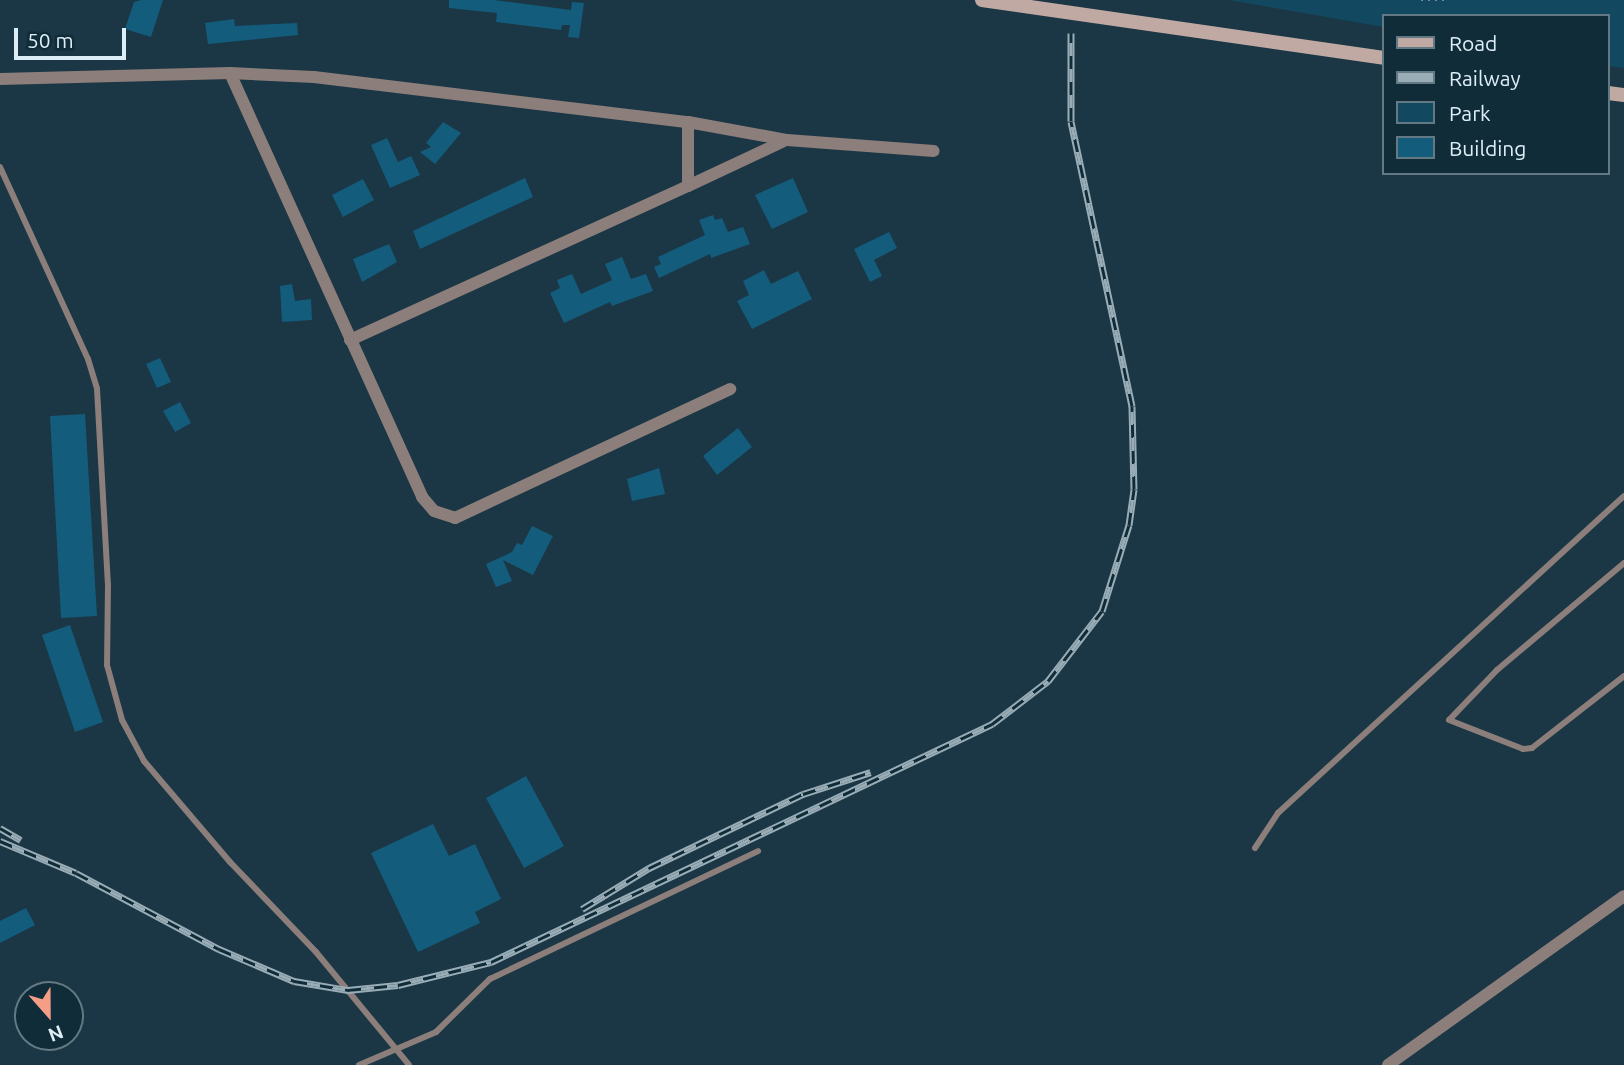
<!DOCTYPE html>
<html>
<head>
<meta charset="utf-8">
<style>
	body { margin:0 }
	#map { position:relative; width:1624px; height:1065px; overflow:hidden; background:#1b3644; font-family:Ubuntu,sans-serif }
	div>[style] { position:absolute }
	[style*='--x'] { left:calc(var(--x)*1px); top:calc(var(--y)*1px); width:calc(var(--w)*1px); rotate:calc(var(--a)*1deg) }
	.green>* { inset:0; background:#134861 }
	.building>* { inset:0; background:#145c7c }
	.path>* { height:2.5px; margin-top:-1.25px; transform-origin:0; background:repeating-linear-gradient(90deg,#758b96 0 2px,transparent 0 7px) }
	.lane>* { height:6px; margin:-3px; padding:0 3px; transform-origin:3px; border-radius:3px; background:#8c7e7a }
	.street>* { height:12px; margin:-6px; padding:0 6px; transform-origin:6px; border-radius:6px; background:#8c7e7a }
	.secondary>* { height:14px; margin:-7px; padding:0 7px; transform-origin:7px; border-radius:7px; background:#bfa9a2 }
	.rail>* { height:7px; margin-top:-3.5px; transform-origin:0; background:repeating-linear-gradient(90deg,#112c39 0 13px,#99adb7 0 26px); box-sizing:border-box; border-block:2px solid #99adb7 }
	span { translate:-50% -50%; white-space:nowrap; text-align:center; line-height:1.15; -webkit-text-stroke:5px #112c39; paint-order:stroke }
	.legend { position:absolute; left:1382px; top:14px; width:228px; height:161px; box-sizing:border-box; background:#112c39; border:2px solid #637a85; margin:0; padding:9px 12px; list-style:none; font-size:21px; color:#deeef7 }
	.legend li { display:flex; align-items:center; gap:14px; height:35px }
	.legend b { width:35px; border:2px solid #637a85 }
	.north { position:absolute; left:14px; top:981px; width:70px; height:70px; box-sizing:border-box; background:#112c39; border:2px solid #637a85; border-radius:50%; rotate:159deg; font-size:19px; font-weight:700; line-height:28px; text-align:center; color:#deeef7 }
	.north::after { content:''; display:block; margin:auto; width:24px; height:32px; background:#f49e87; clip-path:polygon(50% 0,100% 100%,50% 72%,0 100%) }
	.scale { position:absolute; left:14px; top:28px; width:112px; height:32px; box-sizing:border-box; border:4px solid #deeef7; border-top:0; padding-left:9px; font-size:21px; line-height:24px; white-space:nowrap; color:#deeef7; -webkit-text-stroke:5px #112c39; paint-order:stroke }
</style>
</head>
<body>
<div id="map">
	<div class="green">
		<div style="clip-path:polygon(1229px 0,1624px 0,1624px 68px,1608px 66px,1608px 16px,1384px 16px,1384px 27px)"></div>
	</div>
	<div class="building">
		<div style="clip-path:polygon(141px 0,163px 0,151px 37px,125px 29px,134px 2px)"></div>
		<div style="clip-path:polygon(449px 0,494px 0,571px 10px,572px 2px,584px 3px,579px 38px,568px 37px,570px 25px,562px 25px,561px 30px,496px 22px,497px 13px,449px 8px)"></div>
		<div style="clip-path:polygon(234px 19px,235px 26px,297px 23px,298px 35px,208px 44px,205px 23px)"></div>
		<div style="clip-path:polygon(443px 122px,461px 133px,435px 164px,420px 152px,431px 147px,426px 143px)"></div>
		<div style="clip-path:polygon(387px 138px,398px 162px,411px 156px,420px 175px,390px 188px,371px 145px)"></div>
		<div style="clip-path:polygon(525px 178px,533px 197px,420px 249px,413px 231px)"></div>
		<div style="clip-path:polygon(793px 178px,808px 212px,772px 229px,755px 195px)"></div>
		<div style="clip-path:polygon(363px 179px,374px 200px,343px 217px,332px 195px)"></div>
		<div style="clip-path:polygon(713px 215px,715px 220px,722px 218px,728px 232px,743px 227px,750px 244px,711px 258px,710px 254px,659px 278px,654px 267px,661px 264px,658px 257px,705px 235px,699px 220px)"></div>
		<div style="clip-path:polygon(889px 232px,897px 248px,874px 260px,882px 276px,870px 282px,854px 249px)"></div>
		<div style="clip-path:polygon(389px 244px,397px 262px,362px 282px,353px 259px)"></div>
		<div style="clip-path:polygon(622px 257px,631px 279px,646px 274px,653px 291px,612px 306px,610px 302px,564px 323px,550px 293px,560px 288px,557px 280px,572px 274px,581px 294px,612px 280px,605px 264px)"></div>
		<div style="clip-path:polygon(764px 270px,771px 284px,798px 271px,812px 299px,752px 329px,737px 301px,749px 295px,743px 281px)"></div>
		<div style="clip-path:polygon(292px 284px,295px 301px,311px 299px,312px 320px,282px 322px,280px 286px)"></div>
		<div style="clip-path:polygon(160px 358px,171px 382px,157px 388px,146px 364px)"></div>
		<div style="clip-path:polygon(180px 402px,191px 423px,175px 432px,163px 411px)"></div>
		<div style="clip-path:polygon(85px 414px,97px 616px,61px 618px,50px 416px)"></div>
		<div style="clip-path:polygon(738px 428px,752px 447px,717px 475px,703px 456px)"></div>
		<div style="clip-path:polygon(659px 468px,665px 494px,632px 501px,627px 479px)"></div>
		<div style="clip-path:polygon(532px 526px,553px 536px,533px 575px,503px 560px,512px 581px,496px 587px,486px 564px,512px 552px,517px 543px,522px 545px)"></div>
		<div style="clip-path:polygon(70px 625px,103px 722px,75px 732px,42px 635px)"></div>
		<div style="clip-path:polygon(526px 776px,564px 846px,524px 868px,486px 798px)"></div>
		<div style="clip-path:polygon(433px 824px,449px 856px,475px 844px,501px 899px,475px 912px,480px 923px,418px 952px,371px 853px)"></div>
		<div style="clip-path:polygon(26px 908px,35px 925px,0 943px,0 921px)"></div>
	</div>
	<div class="path">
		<div style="--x:1421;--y:0;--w:25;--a:0"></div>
	</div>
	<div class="lane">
		<div style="--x:0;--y:167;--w:211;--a:65.4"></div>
		<div style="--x:88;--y:359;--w:31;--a:73"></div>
		<div style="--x:97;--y:389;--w:196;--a:86.8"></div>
		<div style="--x:108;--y:585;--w:80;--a:90.7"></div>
		<div style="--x:107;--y:665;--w:57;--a:74.7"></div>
		<div style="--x:122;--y:720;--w:47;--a:61.8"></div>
		<div style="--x:144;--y:761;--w:133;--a:49.6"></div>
		<div style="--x:230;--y:862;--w:124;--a:46.3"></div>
		<div style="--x:316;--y:952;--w:146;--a:50.5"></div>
		<div style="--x:1624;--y:563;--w:166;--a:139.9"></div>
		<div style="--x:1497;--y:670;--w:69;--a:133.8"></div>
		<div style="--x:1449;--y:720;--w:79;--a:21.4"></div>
		<div style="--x:1523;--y:749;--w:9;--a:-6"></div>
		<div style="--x:1532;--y:748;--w:117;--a:-38"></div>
		<div style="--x:1255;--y:848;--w:42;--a:-56.7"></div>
		<div style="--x:1278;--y:813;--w:469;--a:-42.5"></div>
		<div style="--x:359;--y:1065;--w:84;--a:-23.2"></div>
		<div style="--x:436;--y:1032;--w:76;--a:-44.5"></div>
		<div style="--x:490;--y:979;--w:297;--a:-25.5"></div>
	</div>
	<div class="street">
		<div style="--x:230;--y:73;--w:465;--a:65.6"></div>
		<div style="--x:422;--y:497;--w:18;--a:49"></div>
		<div style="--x:434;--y:511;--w:22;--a:18"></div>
		<div style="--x:455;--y:518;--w:304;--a:-25.1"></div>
		<div style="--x:0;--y:79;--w:230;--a:-1.5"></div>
		<div style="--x:230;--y:73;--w:84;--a:2.7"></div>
		<div style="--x:314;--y:77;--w:377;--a:6.9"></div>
		<div style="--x:688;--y:122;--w:101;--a:10.3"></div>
		<div style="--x:787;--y:140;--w:147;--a:4.3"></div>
		<div style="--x:688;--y:186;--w:108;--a:-25.1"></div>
		<div style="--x:350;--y:340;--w:371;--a:-24.5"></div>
		<div style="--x:688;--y:186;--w:64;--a:-90"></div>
		<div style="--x:1388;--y:1065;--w:290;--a:-35.6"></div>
	</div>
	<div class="secondary">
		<div style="--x:982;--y:0;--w:406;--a:8.2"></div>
		<div style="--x:1608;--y:93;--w:16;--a:7"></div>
	</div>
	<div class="rail">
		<div style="--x:0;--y:828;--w:24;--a:30"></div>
		<div style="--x:0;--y:841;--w:82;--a:22.8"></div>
		<div style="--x:76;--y:873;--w:162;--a:28"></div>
		<div style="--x:219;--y:949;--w:82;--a:23.1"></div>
		<div style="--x:294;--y:981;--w:55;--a:9.5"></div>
		<div style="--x:348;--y:990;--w:50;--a:-5.7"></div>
		<div style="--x:398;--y:985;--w:96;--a:-13.9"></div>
		<div style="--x:491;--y:962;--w:555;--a:-25.41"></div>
		<div style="--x:992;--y:724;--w:71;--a:-37.5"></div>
		<div style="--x:1048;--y:681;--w:88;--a:-52.4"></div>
		<div style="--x:1102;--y:611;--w:90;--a:-72.6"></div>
		<div style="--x:1129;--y:525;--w:36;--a:-82"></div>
		<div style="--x:1134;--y:489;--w:83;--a:-91.4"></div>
		<div style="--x:1132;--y:406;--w:291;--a:-102.1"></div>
		<div style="--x:1071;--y:121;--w:88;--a:-90"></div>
		<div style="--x:582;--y:909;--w:79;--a:-31.5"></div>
		<div style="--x:649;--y:868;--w:171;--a:-25.7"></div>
		<div style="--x:803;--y:794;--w:71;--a:-17.9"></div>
	</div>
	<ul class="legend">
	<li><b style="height:9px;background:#bfa9a2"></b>Road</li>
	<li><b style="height:9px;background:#99adb7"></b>Railway</li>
	<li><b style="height:19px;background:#134861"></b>Park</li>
	<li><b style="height:19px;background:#145c7c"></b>Building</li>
	</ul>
	<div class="north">N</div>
	<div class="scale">50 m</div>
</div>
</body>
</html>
